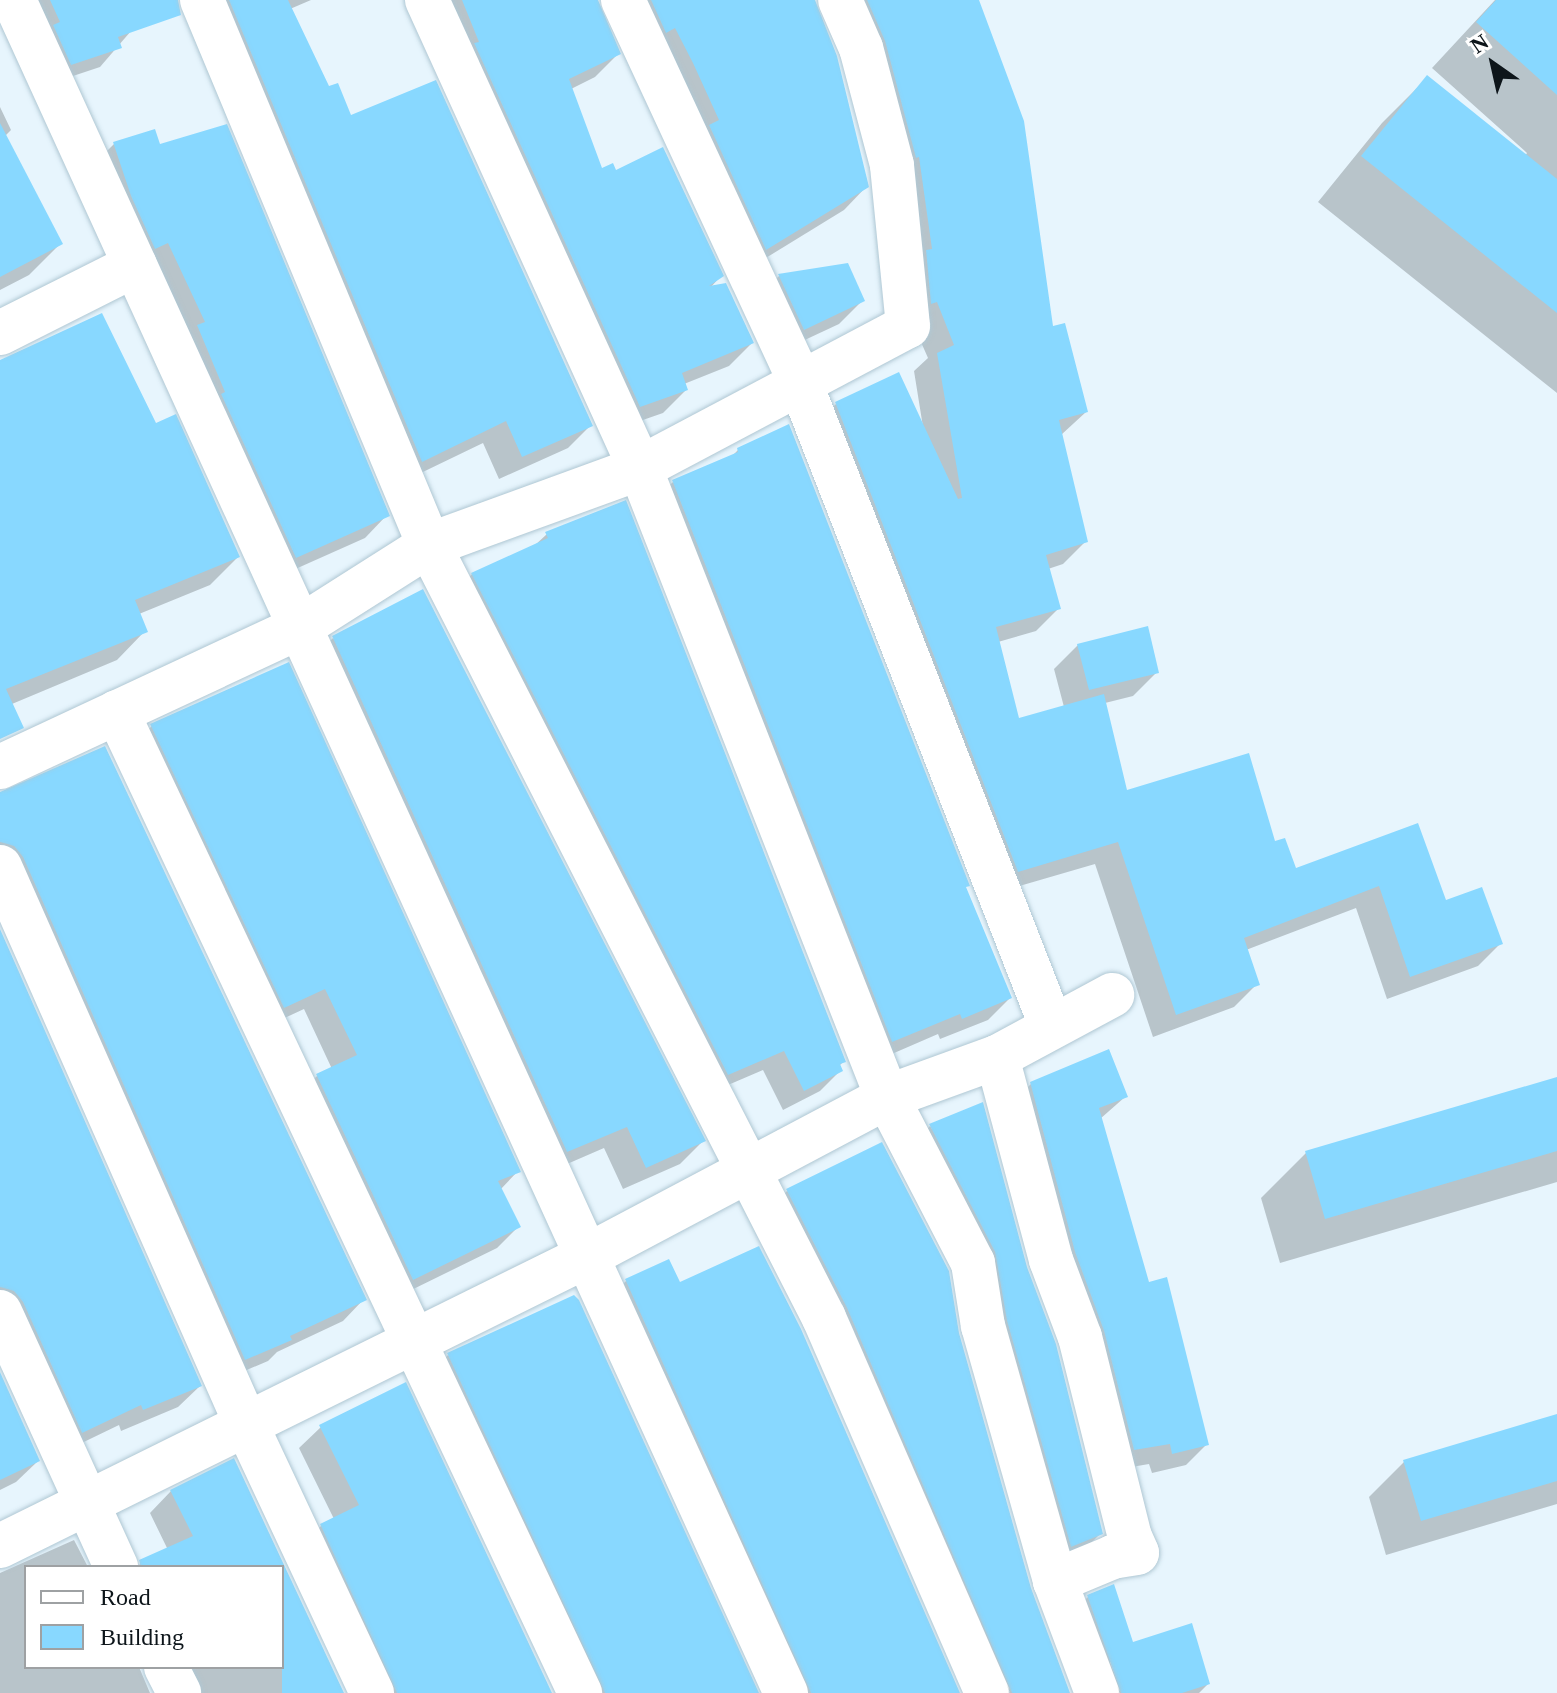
<!DOCTYPE html>
<html>
<head>
<meta charset="utf-8">
<style>
	body { margin:0 }
	#map { position:relative; width:1557px; height:1693px; overflow:hidden; background:#e7f5fd; font-family:Georgia,serif }
	div>[style] { position:absolute }
	[style*='--x'] { left:calc(var(--x)*1px); top:calc(var(--y)*1px); width:calc(var(--w)*1px); rotate:calc(var(--a)*1deg) }
	.shadow>* { inset:0; background:#0003 }
	.building>* { inset:0; background:#88d8ff }
	.roads { filter:drop-shadow(0 0 2px #afc7d3) drop-shadow(0 0 2px #afc7d3) }
	.minor>* { height:44px; margin:-22px; padding:0 22px; transform-origin:22px; border-radius:22px; background:#fff }
	span { translate:-50% -50%; white-space:nowrap; text-align:center; line-height:1.15; -webkit-text-stroke:6px #fff; paint-order:stroke }
	.legend { position:absolute; left:24px; top:1565px; width:260px; height:104px; box-sizing:border-box; background:#fff; border:2px solid #9ea1a3; margin:0; padding:10px 14px; list-style:none; font-size:24px; color:#0d151a }
	.legend li { display:flex; align-items:center; gap:16px; height:40px }
	.legend b { width:40px; border:2px solid #9ea1a3 }
	.north { position:absolute; left:1453px; top:24px; width:80px; height:80px; -webkit-text-stroke:6px #fff; paint-order:stroke; rotate:326deg; font-size:22px; font-weight:700; line-height:32px; text-align:center; color:#0d151a }
	.north::after { content:''; display:block; margin:auto; width:28px; height:36px; background:#0d151a; clip-path:polygon(50% 0,100% 100%,50% 72%,0 100%) }
</style>
</head>
<body>
<div id="map">
	<div class="shadow">
		<div style="clip-path:polygon(23px 0,118px 0,131px 31px,100px 67px,52px 83px)"></div>
		<div style="clip-path:polygon(187px 0,311px 0,290px 9px,328px 89px,591px 425px,568px 448px,499px 479px,483px 443px,398px 484px)"></div>
		<div style="clip-path:polygon(430px 0,596px 0,618px 54px,595px 77px,571px 89px,601px 170px,721px 276px,710px 288px,752px 343px,729px 366px,684px 384px,686px 390px,663px 413px,617px 429px)"></div>
		<div style="clip-path:polygon(608px 0,814px 0,867px 186px,844px 210px,743px 272px)"></div>
		<div style="clip-path:polygon(825px 0,977px 0,1051px 329px,1086px 412px,1061px 435px,1086px 541px,1063px 564px,1048px 569px,1059px 608px,1036px 631px,998px 642px,1017px 721px,1064px 707px,1054px 669px,1078px 645px,1157px 672px,1133px 696px,1105px 703px,1126px 792px,1274px 844px,1295px 870px,1417px 825px,1445px 903px,1501px 943px,1478px 966px,1387px 999px,1356px 908px,1246px 950px,1257px 984px,1234px 1007px,1153px 1037px,1095px 864px,995px 893px,813px 427px,836px 404px,923px 427px,914px 371px,928px 358px,913px 324px,903px 275px)"></div>
		<div style="clip-path:polygon(1495px 0,1557px 0,1557px 393px,1318px 202px,1382px 123px,1427px 78px,1525px 156px,1527px 153px,1432px 68px)"></div>
		<div style="clip-path:polygon(0 107px,11px 130px,5px 136px,61px 243px,29px 275px,0 290px)"></div>
		<div style="clip-path:polygon(114px 144px,158px 146px,387px 515px,365px 538px,273px 579px,92px 166px)"></div>
		<div style="clip-path:polygon(847px 265px,863px 300px,839px 324px,779px 352px,755px 300px,779px 276px)"></div>
		<div style="clip-path:polygon(0 361px,155px 426px,238px 557px,210px 585px,139px 614px,145px 631px,117px 660px,0 709px)"></div>
		<div style="clip-path:polygon(738px 450px,965px 888px,1010px 998px,988px 1020px,940px 1039px,938px 1034px,871px 1063px,651px 503px,673px 482px,732px 456px)"></div>
		<div style="clip-path:polygon(547px 534px,844px 1061px,839px 1066px,841px 1070px,820px 1091px,783px 1110px,763px 1070px,707px 1094px,452px 595px,472px 574px,534px 546px)"></div>
		<div style="clip-path:polygon(333px 638px,703px 1141px,680px 1164px,623px 1189px,604px 1148px,544px 1174px,310px 661px)"></div>
		<div style="clip-path:polygon(152px 726px,518px 1171px,500px 1190px,518px 1227px,497px 1248px,391px 1300px,296px 1097px,317px 1076px,332px 1069px,304px 1009px,263px 1028px,130px 747px)"></div>
		<div style="clip-path:polygon(0 793px,364px 1299px,343px 1321px,277px 1352px,268px 1361px,223px 1380px,0 877px)"></div>
		<div style="clip-path:polygon(0 934px,200px 1386px,178px 1407px,121px 1431px,119px 1425px,61px 1453px,0 1321px)"></div>
		<div style="clip-path:polygon(1557px 1079px,1557px 1182px,1280px 1263px,1261px 1198px,1306px 1153px)"></div>
		<div style="clip-path:polygon(1031px 1084px,1125px 1097px,1100px 1119px,1148px 1284px,1207px 1444px,1186px 1465px,1152px 1473px,1149px 1464px,1114px 1470px,1010px 1104px)"></div>
		<div style="clip-path:polygon(930px 1126px,1025px 1267px,1101px 1533px,1080px 1554px,1051px 1567px,987px 1342px,910px 1147px)"></div>
		<div style="clip-path:polygon(787px 1191px,957px 1333px,1029px 1588px,1068px 1693px,984px 1693px,766px 1212px)"></div>
		<div style="clip-path:polygon(626px 1281px,679px 1285px,958px 1693px,782px 1693px,604px 1303px)"></div>
		<div style="clip-path:polygon(448px 1355px,756px 1693px,576px 1693px,427px 1376px)"></div>
		<div style="clip-path:polygon(0 1377px,38px 1461px,16px 1482px,0 1490px)"></div>
		<div style="clip-path:polygon(1557px 1416px,1557px 1504px,1386px 1555px,1369px 1497px,1404px 1462px)"></div>
		<div style="clip-path:polygon(321px 1427px,550px 1693px,368px 1693px,300px 1547px,322px 1525px,334px 1519px,299px 1448px)"></div>
		<div style="clip-path:polygon(233px 1461px,342px 1693px,175px 1693px,157px 1667px,282px 1667px,282px 1567px,135px 1567px,168px 1550px,150px 1513px,171px 1491px)"></div>
		<div style="clip-path:polygon(74px 1540px,88px 1567px,26px 1567px,26px 1667px,139px 1667px,150px 1693px,0 1693px,0 1573px)"></div>
		<div style="clip-path:polygon(1088px 1597px,1132px 1644px,1208px 1684px,1199px 1693px,1125px 1693px,1114px 1662px,1110px 1662px,1122px 1693px,1094px 1693px,1066px 1618px)"></div>
	</div>
	<div class="building">
		<div style="clip-path:polygon(50px 0,178px 0,181px 15px,118px 37px,122px 48px,71px 65px,53px 25px,60px 22px)"></div>
		<div style="clip-path:polygon(229px 0,288px 0,329px 86px,338px 83px,351px 115px,436px 80px,593px 426px,522px 457px,506px 421px,422px 462px)"></div>
		<div style="clip-path:polygon(462px 0,598px 0,621px 54px,569px 79px,602px 168px,613px 163px,616px 170px,663px 147px,724px 276px,709px 286px,726px 283px,754px 343px,682px 373px,688px 390px,640px 407px,474px 43px,479px 42px)"></div>
		<div style="clip-path:polygon(651px 0,815px 0,837px 56px,869px 187px,766px 250px,709px 125px,719px 120px,693px 63px,675px 28px,666px 33px)"></div>
		<div style="clip-path:polygon(867px 0,979px 0,1024px 121px,1053px 326px,1065px 323px,1088px 412px,1059px 420px,1088px 542px,1046px 555px,1061px 609px,996px 627px,1019px 718px,1104px 694px,1127px 790px,1249px 753px,1275px 841px,1285px 838px,1296px 868px,1418px 823px,1446px 900px,1482px 887px,1503px 944px,1410px 977px,1379px 886px,1244px 938px,1260px 985px,1176px 1015px,1118px 842px,1018px 872px,835px 402px,899px 372px,958px 499px,962px 498px,937px 353px,954px 345px,937px 302px,931px 304px,926px 250px,932px 249px,919px 157px,916px 158px,885px 41px)"></div>
		<div style="clip-path:polygon(1496px 0,1557px 0,1557px 95px,1476px 22px)"></div>
		<div style="clip-path:polygon(1427px 75px,1557px 179px,1557px 313px,1361px 156px)"></div>
		<div style="clip-path:polygon(0 123px,63px 244px,0 277px)"></div>
		<div style="clip-path:polygon(227px 124px,390px 516px,296px 558px,221px 394px,225px 392px,197px 325px,205px 322px,168px 243px,155px 249px,131px 196px,113px 142px,155px 129px,160px 144px)"></div>
		<div style="clip-path:polygon(848px 263px,865px 301px,804px 330px,778px 274px)"></div>
		<div style="clip-path:polygon(102px 313px,156px 423px,176px 414px,240px 557px,135px 600px,148px 632px,6px 689px,24px 728px,0 739px,0 360px)"></div>
		<div style="clip-path:polygon(789px 424px,970px 886px,966px 887px,1012px 998px,962px 1019px,960px 1014px,892px 1042px,672px 480px,738px 452px,737px 448px)"></div>
		<div style="clip-path:polygon(626px 500px,846px 1062px,840px 1064px,843px 1071px,804px 1091px,784px 1051px,728px 1075px,471px 573px,548px 538px,545px 532px)"></div>
		<div style="clip-path:polygon(423px 589px,706px 1141px,646px 1168px,627px 1127px,567px 1152px,332px 636px)"></div>
		<div style="clip-path:polygon(1148px 626px,1159px 673px,1089px 690px,1077px 644px)"></div>
		<div style="clip-path:polygon(289px 662px,521px 1172px,498px 1181px,521px 1227px,413px 1280px,316px 1074px,357px 1055px,325px 989px,284px 1008px,150px 724px)"></div>
		<div style="clip-path:polygon(105px 746px,367px 1300px,290px 1336px,292px 1340px,245px 1360px,23px 857px,14px 846px,0 842px,0 792px)"></div>
		<div style="clip-path:polygon(0 929px,202px 1386px,143px 1410px,141px 1405px,82px 1433px,23px 1302px,14px 1291px,0 1287px)"></div>
		<div style="clip-path:polygon(1109px 1049px,1128px 1097px,1099px 1108px,1149px 1282px,1167px 1277px,1209px 1445px,1172px 1454px,1170px 1444px,1134px 1450px,1104px 1331px,1075px 1252px,1030px 1082px)"></div>
		<div style="clip-path:polygon(1557px 1077px,1557px 1151px,1325px 1219px,1305px 1151px)"></div>
		<div style="clip-path:polygon(983px 1102px,1027px 1267px,1056px 1344px,1103px 1534px,1071px 1547px,1007px 1321px,995px 1252px,929px 1124px)"></div>
		<div style="clip-path:polygon(882px 1142px,949px 1271px,959px 1333px,1031px 1588px,1070px 1693px,1012px 1693px,847px 1308px,786px 1189px)"></div>
		<div style="clip-path:polygon(759px 1246px,801px 1329px,960px 1693px,811px 1693px,625px 1279px,669px 1259px,680px 1282px)"></div>
		<div style="clip-path:polygon(574px 1295px,579px 1300px,759px 1693px,605px 1693px,447px 1353px)"></div>
		<div style="clip-path:polygon(0 1372px,40px 1461px,0 1480px)"></div>
		<div style="clip-path:polygon(406px 1382px,552px 1693px,397px 1693px,320px 1524px,359px 1505px,319px 1425px)"></div>
		<div style="clip-path:polygon(1557px 1414px,1557px 1481px,1421px 1521px,1403px 1460px)"></div>
		<div style="clip-path:polygon(234px 1458px,344px 1693px,282px 1693px,282px 1567px,141px 1567px,139px 1560px,193px 1536px,170px 1490px)"></div>
		<div style="clip-path:polygon(1114px 1584px,1133px 1642px,1192px 1623px,1210px 1684px,1182px 1693px,1121px 1693px,1087px 1595px)"></div>
	</div>
	<div class="roads">
		<div class="minor">
			<div style="--x:14;--y:0;--w:1861;--a:65.49"></div>
			<div style="--x:202;--y:0;--w:590;--a:67.39"></div>
			<div style="--x:429;--y:545;--w:868;--a:62.93"></div>
			<div style="--x:824;--y:1318;--w:409;--a:66.5"></div>
			<div style="--x:427;--y:0;--w:514;--a:65.53"></div>
			<div style="--x:640;--y:468;--w:676;--a:68.56"></div>
			<div style="--x:887;--y:1097;--w:187;--a:62.6"></div>
			<div style="--x:973;--y:1263;--w:64;--a:81"></div>
			<div style="--x:983;--y:1326;--w:265;--a:74.2"></div>
			<div style="--x:1055;--y:1581;--w:120;--a:69.4"></div>
			<div style="--x:623;--y:0;--w:421;--a:65.1"></div>
			<div style="--x:800;--y:382;--w:690;--a:68.68"></div>
			<div style="--x:0;--y:333;--w:151;--a:-26.7"></div>
			<div style="--x:117;--y:712;--w:1085;--a:64.73"></div>
			<div style="--x:0;--y:767;--w:331;--a:-25"></div>
			<div style="--x:300;--y:627;--w:153;--a:-32.4"></div>
			<div style="--x:429;--y:545;--w:225;--a:-20"></div>
			<div style="--x:640;--y:468;--w:303;--a:-27.9"></div>
			<div style="--x:908;--y:326;--w:162;--a:-95.7"></div>
			<div style="--x:892;--y:165;--w:121;--a:-104.8"></div>
			<div style="--x:861;--y:48;--w:52;--a:-113.6"></div>
			<div style="--x:0;--y:867;--w:609;--a:66.17"></div>
			<div style="--x:246;--y:1424;--w:297;--a:64.9"></div>
			<div style="--x:997;--y:1057;--w:210;--a:75.1"></div>
			<div style="--x:1051;--y:1260;--w:82;--a:69.4"></div>
			<div style="--x:1080;--y:1337;--w:206;--a:76"></div>
			<div style="--x:1130;--y:1537;--w:17;--a:66"></div>
			<div style="--x:1137;--y:1553;--w:24;--a:171"></div>
			<div style="--x:1113;--y:1557;--w:63;--a:157.5"></div>
			<div style="--x:0;--y:1312;--w:280;--a:65.5"></div>
			<div style="--x:0;--y:1546;--w:655;--a:-26.29"></div>
			<div style="--x:587;--y:1256;--w:340;--a:-27.9"></div>
			<div style="--x:887;--y:1097;--w:117;--a:-20"></div>
			<div style="--x:997;--y:1057;--w:131;--a:-28.3"></div>
			<div style="--x:166;--y:1667;--w:29;--a:63"></div>
		</div>
	</div>
	<ul class="legend">
	<li><b style="height:10px;background:#fff"></b>Road</li>
	<li><b style="height:22px;background:#88d8ff"></b>Building</li>
	</ul>
	<div class="north">N</div>
</div>
</body>
</html>
